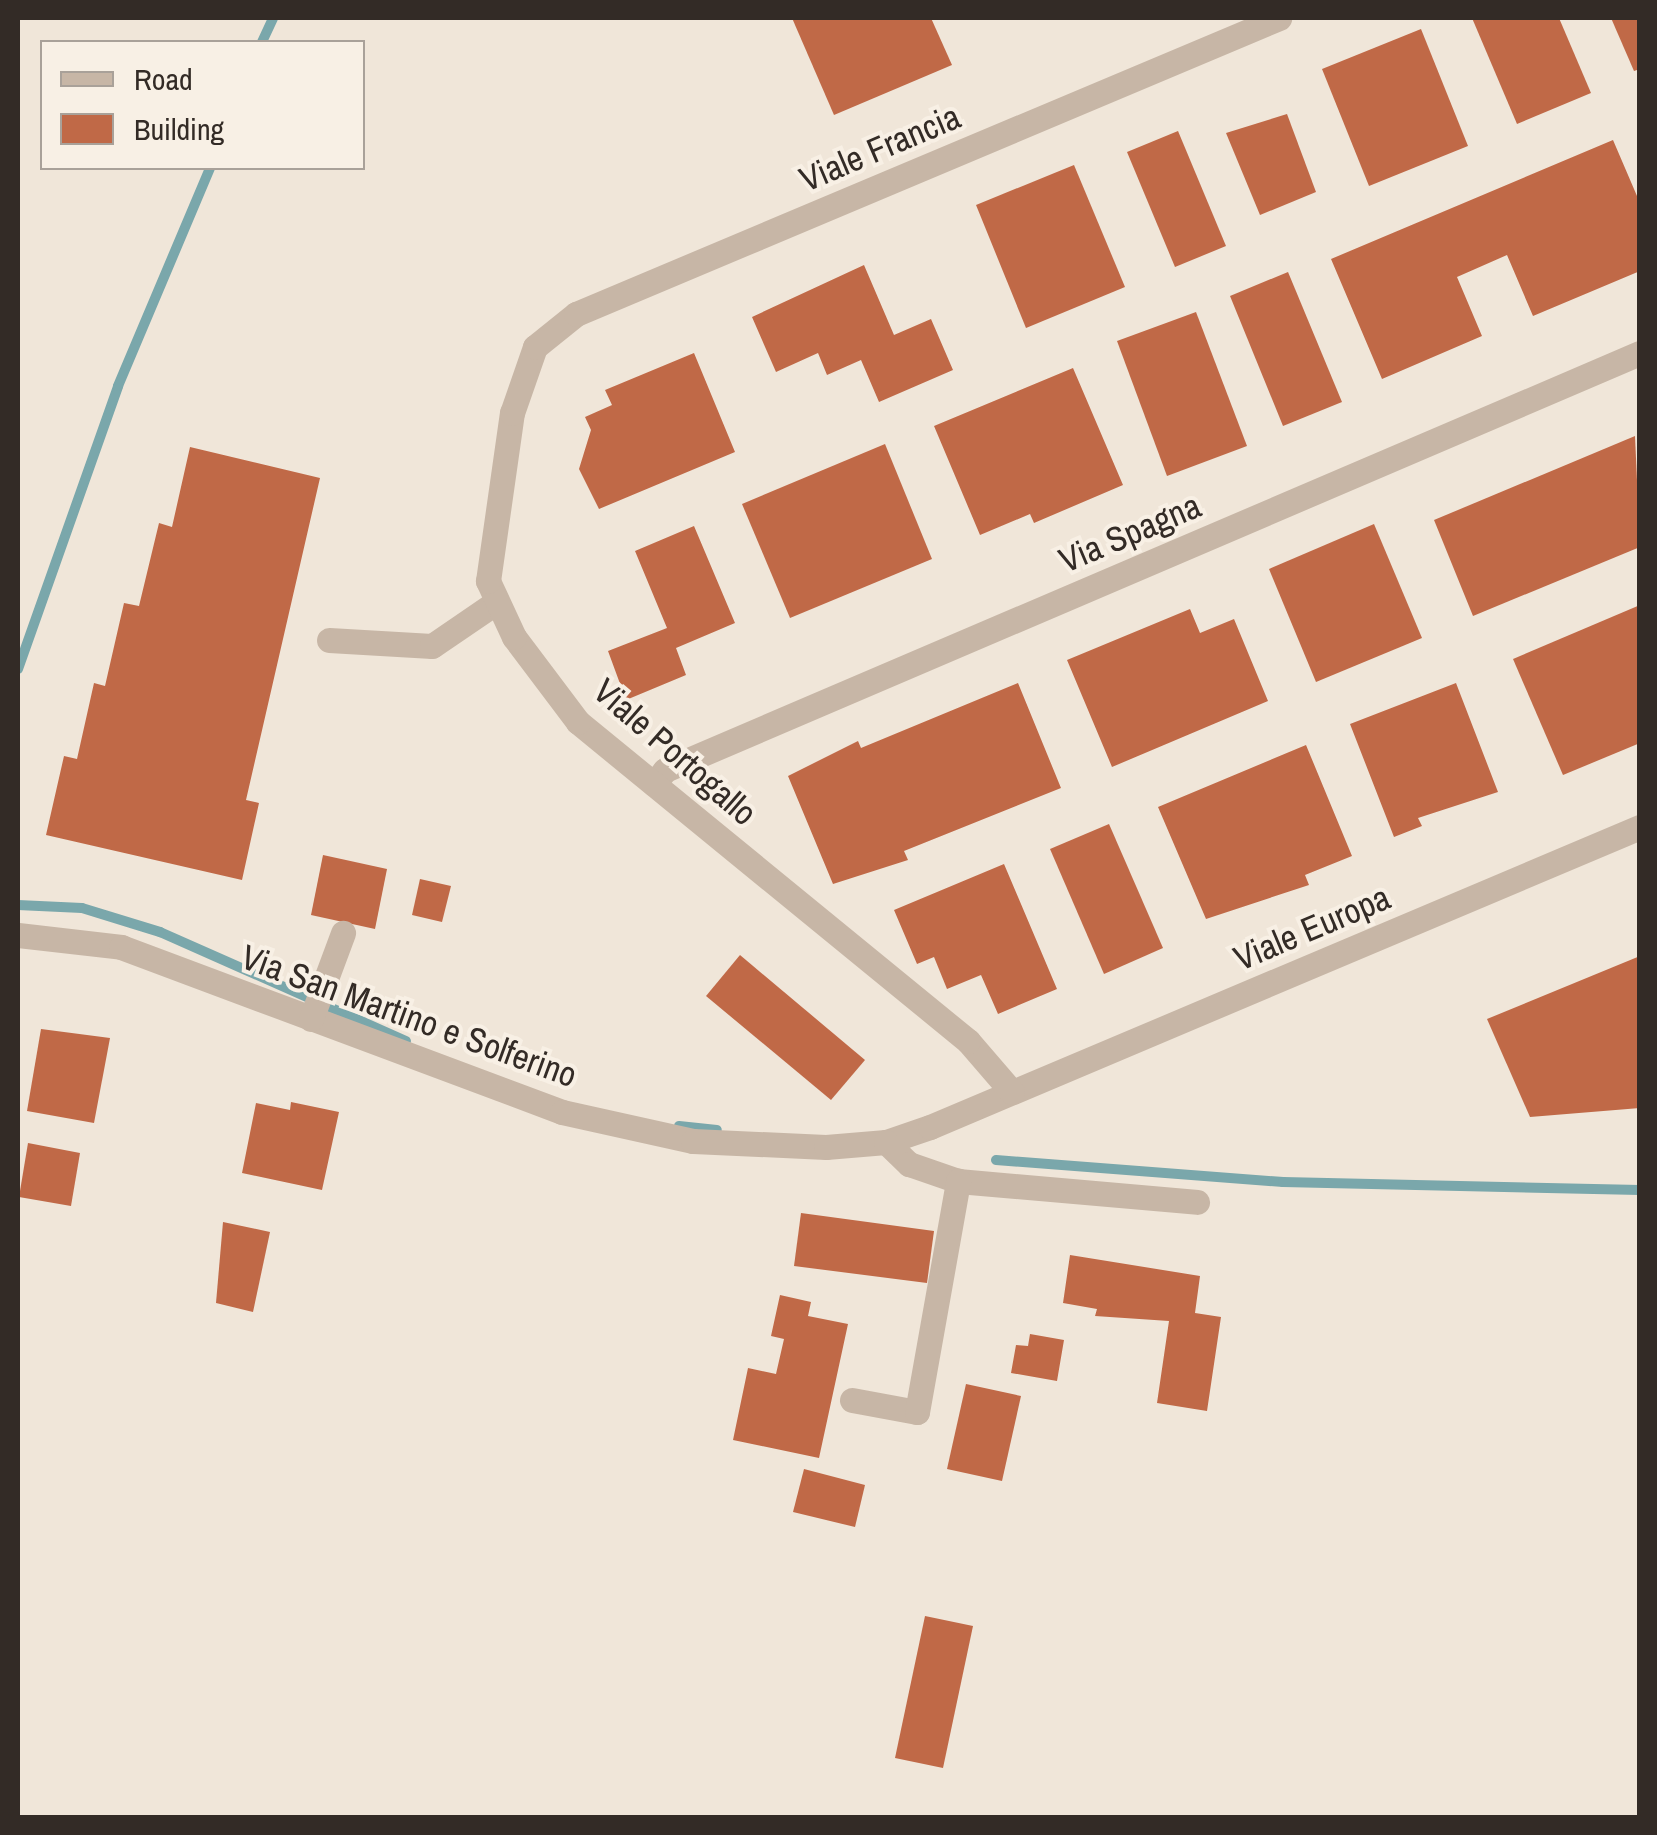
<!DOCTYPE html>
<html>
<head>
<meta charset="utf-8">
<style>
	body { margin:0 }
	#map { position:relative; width:1657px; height:1835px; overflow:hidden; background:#f0e6d9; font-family:"Archivo Narrow",sans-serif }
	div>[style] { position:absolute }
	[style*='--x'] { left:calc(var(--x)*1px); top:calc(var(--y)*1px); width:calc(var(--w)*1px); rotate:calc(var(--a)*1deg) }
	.stream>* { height:10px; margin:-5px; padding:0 5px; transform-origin:5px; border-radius:5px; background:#7aa7ab }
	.building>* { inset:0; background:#c06947 }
	.minor>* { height:25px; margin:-12.5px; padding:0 12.5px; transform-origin:12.5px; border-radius:12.5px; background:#c7b6a6 }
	span { translate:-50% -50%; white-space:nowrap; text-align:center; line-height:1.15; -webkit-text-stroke:8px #f8f0e5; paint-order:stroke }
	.street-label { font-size:35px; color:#332b26 }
	.frame { position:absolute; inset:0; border:20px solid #332b26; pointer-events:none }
	.legend { position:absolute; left:40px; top:40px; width:325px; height:130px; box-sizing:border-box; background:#f8f0e5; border:2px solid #a9a199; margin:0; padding:12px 18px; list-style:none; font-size:30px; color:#332b26 }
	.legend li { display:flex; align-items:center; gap:20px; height:50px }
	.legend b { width:50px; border:2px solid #a9a199 }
</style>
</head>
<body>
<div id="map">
	<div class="stream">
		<div style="--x:262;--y:42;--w:26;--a:-65"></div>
		<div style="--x:18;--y:669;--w:300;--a:-70.5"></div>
		<div style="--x:118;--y:386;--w:237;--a:-67.1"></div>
		<div style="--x:18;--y:905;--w:64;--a:2.7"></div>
		<div style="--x:82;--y:908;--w:82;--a:17.1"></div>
		<div style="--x:160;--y:932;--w:269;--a:23.9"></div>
		<div style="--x:679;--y:1126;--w:38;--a:6"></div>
		<div style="--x:996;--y:1160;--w:288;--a:4.4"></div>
		<div style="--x:1283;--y:1182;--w:357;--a:1.3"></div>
	</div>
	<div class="building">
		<div style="clip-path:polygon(792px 18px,931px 18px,952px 65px,834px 115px)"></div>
		<div style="clip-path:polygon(1472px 18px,1559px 18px,1591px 93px,1517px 124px)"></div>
		<div style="clip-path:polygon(1611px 18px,1640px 18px,1640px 69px,1634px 71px)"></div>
		<div style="clip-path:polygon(1421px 29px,1468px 146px,1369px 186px,1322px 69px)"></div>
		<div style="clip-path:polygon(1287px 114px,1316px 192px,1260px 215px,1226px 133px)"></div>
		<div style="clip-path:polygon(1178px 131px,1226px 246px,1175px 267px,1127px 152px)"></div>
		<div style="clip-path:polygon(1613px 140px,1640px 203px,1640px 271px,1533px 316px,1507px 255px,1457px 277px,1482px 336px,1382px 379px,1331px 259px)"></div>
		<div style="clip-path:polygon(1074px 165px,1125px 287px,1026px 328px,976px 205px)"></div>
		<div style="clip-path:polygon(864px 265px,894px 335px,931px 319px,953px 370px,879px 402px,861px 360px,827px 375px,818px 353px,776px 372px,752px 317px)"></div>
		<div style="clip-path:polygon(1288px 272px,1342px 402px,1283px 426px,1230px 296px)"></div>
		<div style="clip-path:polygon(1196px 312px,1247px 446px,1167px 476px,1117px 341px)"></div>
		<div style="clip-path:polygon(694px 353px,735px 452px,599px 509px,579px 469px,591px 430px,585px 417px,612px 405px,605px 390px)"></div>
		<div style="clip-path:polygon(1073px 368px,1123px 485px,1034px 523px,1030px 514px,980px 535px,934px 426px)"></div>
		<div style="clip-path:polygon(1635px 436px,1640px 547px,1473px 616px,1434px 520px)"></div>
		<div style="clip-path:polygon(885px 444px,932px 559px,790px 618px,742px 504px)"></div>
		<div style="clip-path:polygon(190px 447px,320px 478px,246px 800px,259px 803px,242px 880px,46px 835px,64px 756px,77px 759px,94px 683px,105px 686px,124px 603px,139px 606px,159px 523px,172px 527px)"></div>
		<div style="clip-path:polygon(1374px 524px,1422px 638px,1316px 682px,1269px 569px)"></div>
		<div style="clip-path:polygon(694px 526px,735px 623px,676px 648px,686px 675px,626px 700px,608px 651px,667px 628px,635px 551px)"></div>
		<div style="clip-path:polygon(1640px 605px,1640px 743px,1563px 775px,1513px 659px)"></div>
		<div style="clip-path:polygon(1190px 609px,1200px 633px,1234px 619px,1268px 701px,1112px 767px,1067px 660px)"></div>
		<div style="clip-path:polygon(1018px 683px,1061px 788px,904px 851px,908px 860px,833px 884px,788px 776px,858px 741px,861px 748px)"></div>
		<div style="clip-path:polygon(1456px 683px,1498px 792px,1418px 818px,1422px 826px,1394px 837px,1350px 724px)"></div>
		<div style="clip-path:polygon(1306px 745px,1352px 856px,1305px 875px,1309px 885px,1206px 919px,1158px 807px)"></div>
		<div style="clip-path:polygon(1109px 824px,1163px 948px,1104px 974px,1050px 849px)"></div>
		<div style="clip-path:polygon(323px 855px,387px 869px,375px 929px,311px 915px)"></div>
		<div style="clip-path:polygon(1004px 864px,1057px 989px,998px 1014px,981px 975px,947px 989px,934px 957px,917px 964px,894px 910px)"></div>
		<div style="clip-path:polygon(420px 879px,451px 886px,442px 922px,412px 915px)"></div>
		<div style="clip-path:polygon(740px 955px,865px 1060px,831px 1100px,706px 996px)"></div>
		<div style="clip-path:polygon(1640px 956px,1640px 1108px,1530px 1117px,1487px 1019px)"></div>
		<div style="clip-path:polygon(41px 1029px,110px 1038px,94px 1123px,27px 1111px)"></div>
		<div style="clip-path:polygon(291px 1102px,339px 1112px,322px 1190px,242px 1173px,256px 1103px,290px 1110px)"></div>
		<div style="clip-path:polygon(28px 1143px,80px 1153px,71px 1206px,19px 1197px)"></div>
		<div style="clip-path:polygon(801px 1213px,934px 1231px,927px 1283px,794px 1266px)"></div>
		<div style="clip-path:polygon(223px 1222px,270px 1232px,253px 1312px,216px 1303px)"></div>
		<div style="clip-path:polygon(1070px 1255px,1200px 1276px,1195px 1313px,1221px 1317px,1207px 1411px,1157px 1403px,1169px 1321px,1095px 1316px,1097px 1309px,1063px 1303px)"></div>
		<div style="clip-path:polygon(780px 1295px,811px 1302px,808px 1316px,848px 1324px,819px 1458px,733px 1440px,748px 1368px,776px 1374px,784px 1339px,771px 1336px)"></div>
		<div style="clip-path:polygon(1030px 1334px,1064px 1340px,1057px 1381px,1011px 1373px,1016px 1345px,1028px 1346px)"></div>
		<div style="clip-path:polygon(966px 1384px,1021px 1396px,1002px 1481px,947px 1469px)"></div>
		<div style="clip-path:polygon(804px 1469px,865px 1485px,855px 1527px,793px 1512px)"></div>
		<div style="clip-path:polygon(925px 1616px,973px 1626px,943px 1768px,895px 1758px)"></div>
	</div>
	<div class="minor">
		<div style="--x:329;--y:640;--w:103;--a:3.3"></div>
		<div style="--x:432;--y:646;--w:76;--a:-34.3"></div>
		<div style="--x:654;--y:784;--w:18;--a:-52"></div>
		<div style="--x:665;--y:770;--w:1060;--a:-23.16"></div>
		<div style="--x:18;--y:935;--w:104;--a:6.6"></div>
		<div style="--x:121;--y:947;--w:471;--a:20.5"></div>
		<div style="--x:562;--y:1112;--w:134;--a:12.5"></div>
		<div style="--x:693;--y:1141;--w:133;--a:2.6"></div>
		<div style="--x:826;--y:1147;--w:60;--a:-4.8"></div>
		<div style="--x:886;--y:1142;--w:46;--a:-18.8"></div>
		<div style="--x:930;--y:1127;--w:771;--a:-22.91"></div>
		<div style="--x:311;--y:1019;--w:92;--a:-69.6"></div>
		<div style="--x:1012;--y:1092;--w:67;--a:-130.8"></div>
		<div style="--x:968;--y:1041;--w:504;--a:-140.72"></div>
		<div style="--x:578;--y:722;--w:106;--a:-127"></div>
		<div style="--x:514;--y:637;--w:62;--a:-114.9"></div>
		<div style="--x:488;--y:581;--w:170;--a:-81.9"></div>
		<div style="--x:512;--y:413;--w:70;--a:-70.8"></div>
		<div style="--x:535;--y:347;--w:53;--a:-38.8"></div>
		<div style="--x:576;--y:314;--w:763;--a:-22.83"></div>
		<div style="--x:886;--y:1142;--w:32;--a:44"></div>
		<div style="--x:909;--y:1164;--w:52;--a:19.1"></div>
		<div style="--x:958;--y:1181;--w:240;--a:5"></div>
		<div style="--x:852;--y:1400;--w:66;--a:10.5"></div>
		<div style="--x:917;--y:1412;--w:235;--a:-79.9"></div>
	</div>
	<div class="street-label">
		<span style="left:880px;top:148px;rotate:-23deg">Viale Francia</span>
		<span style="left:1130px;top:533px;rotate:-23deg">Via Spagna</span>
		<span style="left:675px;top:752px;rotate:41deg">Viale Portogallo</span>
		<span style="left:1312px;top:928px;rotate:-23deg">Viale Europa</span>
		<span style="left:409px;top:1016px;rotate:20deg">Via San Martino e Solferino</span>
	</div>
	<div class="frame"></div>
	<ul class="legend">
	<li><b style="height:12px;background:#c7b6a6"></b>Road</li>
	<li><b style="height:28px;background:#c06947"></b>Building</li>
	</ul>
</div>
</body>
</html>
